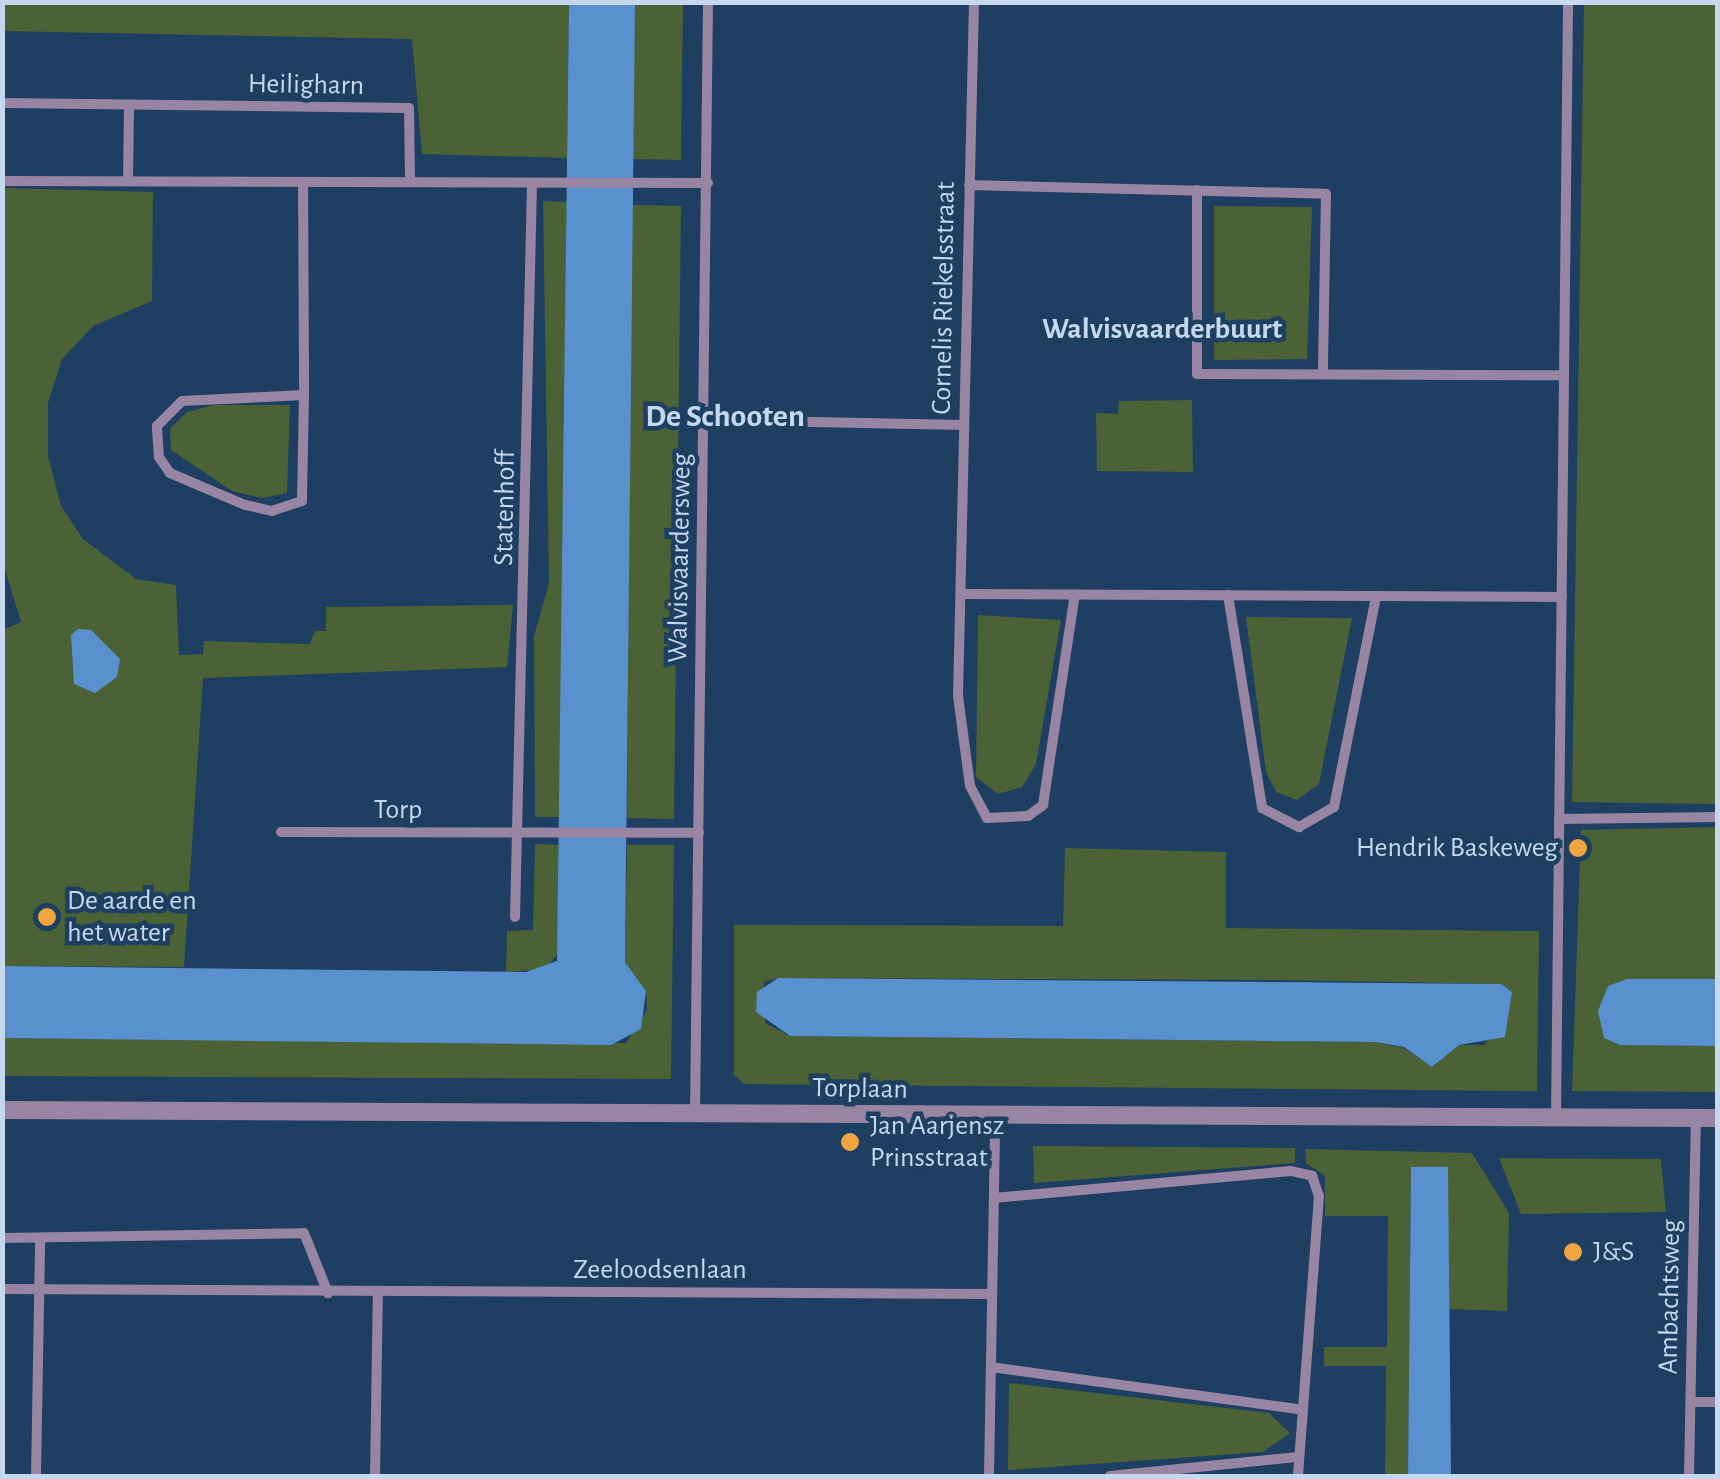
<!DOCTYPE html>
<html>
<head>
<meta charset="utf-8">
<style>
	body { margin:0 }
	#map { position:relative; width:1720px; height:1479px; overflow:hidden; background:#1e3f61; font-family:"Alegreya Sans",sans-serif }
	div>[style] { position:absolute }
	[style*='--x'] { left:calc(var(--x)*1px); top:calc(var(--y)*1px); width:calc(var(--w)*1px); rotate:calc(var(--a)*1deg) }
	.green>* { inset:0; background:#4a6235 }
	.water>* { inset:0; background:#5991ce }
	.minor>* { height:10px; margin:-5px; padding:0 5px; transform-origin:5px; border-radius:5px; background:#9785a3 }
	.tertiary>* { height:18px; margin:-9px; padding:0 9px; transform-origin:9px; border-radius:9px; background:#9785a3 }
	.dots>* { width:28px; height:28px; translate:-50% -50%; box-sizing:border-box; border:5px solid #1e3f61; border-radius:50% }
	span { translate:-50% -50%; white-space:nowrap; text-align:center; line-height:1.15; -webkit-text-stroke:9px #1e3f61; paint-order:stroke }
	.street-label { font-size:28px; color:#c6d8ee }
	.poi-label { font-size:28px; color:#c6d8ee }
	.right { translate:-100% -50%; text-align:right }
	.left { translate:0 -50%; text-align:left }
	.neighbourhood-label { font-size:30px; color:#c6d8ee; font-weight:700 }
	.quarter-label { font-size:32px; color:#c6d8ee; font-weight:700 }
	.frame { position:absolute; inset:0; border:5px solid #c6d8ee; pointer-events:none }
</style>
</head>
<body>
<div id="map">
	<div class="green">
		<div style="clip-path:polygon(3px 3px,569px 3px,567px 158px,422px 154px,412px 39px,3px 31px)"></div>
		<div style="clip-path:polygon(635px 3px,683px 3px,681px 160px,632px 159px)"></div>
		<div style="clip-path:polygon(1584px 3px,1717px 3px,1715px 804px,1572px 802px)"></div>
		<div style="clip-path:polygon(2px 188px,153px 192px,152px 301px,93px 326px,62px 359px,48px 403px,48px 456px,61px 506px,83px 539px,136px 579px,176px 585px,179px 655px,203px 654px,204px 641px,310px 644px,315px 631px,326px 631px,326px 607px,513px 605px,507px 667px,203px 678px,184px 967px,3px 966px,3px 630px,21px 622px,2px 560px)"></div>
		<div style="clip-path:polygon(543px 201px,567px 202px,564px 817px,535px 817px,534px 636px,549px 583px)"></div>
		<div style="clip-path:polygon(631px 205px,681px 206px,674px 819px,627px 818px)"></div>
		<div style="clip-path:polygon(1214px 206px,1312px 207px,1307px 359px,1214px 360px)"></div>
		<div style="clip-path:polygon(1192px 400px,1193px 472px,1097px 471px,1096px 413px,1118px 414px,1119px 401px)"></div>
		<div style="clip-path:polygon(214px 405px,290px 405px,287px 493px,262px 498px,232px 491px,171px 450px,170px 429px,187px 412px)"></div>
		<div style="clip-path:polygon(978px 615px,1061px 620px,1036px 764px,1022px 787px,998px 794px,976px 777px)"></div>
		<div style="clip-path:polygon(1246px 617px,1352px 618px,1319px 784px,1297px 800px,1276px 792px,1266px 772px)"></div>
		<div style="clip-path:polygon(1717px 827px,1717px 979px,1627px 979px,1620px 1045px,1717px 1046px,1717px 1092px,1572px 1091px,1581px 830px)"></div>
		<div style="clip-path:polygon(535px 844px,564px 845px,562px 949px,545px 969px,506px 972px,507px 931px,533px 930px)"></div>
		<div style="clip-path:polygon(627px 845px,674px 845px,671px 1079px,3px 1076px,3px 1038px,626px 1043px,647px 1010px,646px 991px,625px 962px)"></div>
		<div style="clip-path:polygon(evenodd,1065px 848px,1226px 852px,1226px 928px,1539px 931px,1537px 1091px,745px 1084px,734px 1075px,734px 925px,1063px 926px,1065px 848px,778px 978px,1277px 980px,1501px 984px,1485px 1045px,1458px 1045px,1433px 1067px,1404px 1048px,1375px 1042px,790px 1036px,765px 1023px,764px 982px,778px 978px)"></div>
		<div style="clip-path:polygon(1033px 1146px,1295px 1148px,1295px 1163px,1034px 1183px)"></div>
		<div style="clip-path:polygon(1305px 1149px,1472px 1153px,1509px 1213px,1507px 1311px,1448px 1309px,1448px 1168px,1411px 1167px,1408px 1476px,1385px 1476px,1386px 1366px,1324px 1366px,1324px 1347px,1387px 1347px,1388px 1216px,1325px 1216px,1325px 1176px,1306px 1163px)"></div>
		<div style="clip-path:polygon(1499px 1158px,1661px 1159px,1666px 1212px,1521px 1214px)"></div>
		<div style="clip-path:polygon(1009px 1383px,1269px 1413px,1290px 1433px,1263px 1452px,1008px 1470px)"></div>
	</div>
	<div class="water">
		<div style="clip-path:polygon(569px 3px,635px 3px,625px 962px,646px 991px,641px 1029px,611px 1045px,3px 1038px,3px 966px,526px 972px,557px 961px)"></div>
		<div style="clip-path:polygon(78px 629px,91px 630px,120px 659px,117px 677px,95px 693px,74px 684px,71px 635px)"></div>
		<div style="clip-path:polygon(778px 978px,1501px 984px,1512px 992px,1505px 1037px,1459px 1045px,1432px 1067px,1404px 1047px,1375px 1042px,790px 1036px,756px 1012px,757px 992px)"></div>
		<div style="clip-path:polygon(1627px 979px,1717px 979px,1717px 1046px,1620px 1045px,1604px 1038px,1598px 1011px,1608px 986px)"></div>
		<div style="clip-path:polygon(1411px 1167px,1448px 1167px,1451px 1476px,1408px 1476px)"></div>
	</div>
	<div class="minor">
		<div style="--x:974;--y:2;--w:694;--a:91.32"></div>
		<div style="--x:958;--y:696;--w:91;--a:82.4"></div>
		<div style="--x:970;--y:786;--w:36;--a:62"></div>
		<div style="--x:987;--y:818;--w:41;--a:-2.8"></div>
		<div style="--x:1028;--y:816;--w:19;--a:-36"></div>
		<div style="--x:1043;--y:805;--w:213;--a:-81.4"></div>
		<div style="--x:2;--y:103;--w:407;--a:0.7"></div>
		<div style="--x:409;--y:108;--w:74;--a:89.2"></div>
		<div style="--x:2;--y:181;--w:706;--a:0.16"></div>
		<div style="--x:128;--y:181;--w:76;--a:-89.2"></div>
		<div style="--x:303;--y:182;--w:213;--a:89.7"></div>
		<div style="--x:304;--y:395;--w:106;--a:91.1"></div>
		<div style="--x:302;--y:501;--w:32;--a:162"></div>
		<div style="--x:272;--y:511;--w:28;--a:-167"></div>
		<div style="--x:245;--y:505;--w:82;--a:-156.9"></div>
		<div style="--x:170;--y:473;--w:19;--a:-125"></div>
		<div style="--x:159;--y:457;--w:31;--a:-94"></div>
		<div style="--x:157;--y:426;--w:35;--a:-45"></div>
		<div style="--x:182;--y:401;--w:122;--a:-2.8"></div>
		<div style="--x:969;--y:185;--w:357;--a:1.4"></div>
		<div style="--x:1326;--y:194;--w:180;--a:91"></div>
		<div style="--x:1197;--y:190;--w:184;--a:90"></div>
		<div style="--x:1197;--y:374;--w:367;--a:0.2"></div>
		<div style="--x:704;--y:420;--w:260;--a:1.1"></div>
		<div style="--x:961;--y:594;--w:601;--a:0.29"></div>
		<div style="--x:1228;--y:595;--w:216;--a:80.9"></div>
		<div style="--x:1262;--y:808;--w:42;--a:27.2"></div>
		<div style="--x:1299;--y:827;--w:40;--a:-29.7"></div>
		<div style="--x:1334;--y:807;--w:215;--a:-78.7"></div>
		<div style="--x:1559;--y:819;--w:159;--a:-0.7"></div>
		<div style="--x:281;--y:832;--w:418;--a:0.1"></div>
		<div style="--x:515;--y:917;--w:734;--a:-88.67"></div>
		<div style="--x:695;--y:1113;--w:1111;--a:-89.33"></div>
		<div style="--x:1556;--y:1116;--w:1114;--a:-89.38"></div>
		<div style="--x:994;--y:1198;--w:298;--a:-5.2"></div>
		<div style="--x:1291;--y:1171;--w:22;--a:13"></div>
		<div style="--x:1312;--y:1176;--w:21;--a:71"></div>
		<div style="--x:1319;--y:1196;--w:281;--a:94.3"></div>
		<div style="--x:2;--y:1238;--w:302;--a:-0.9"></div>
		<div style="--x:304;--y:1233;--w:65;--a:68.2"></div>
		<div style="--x:2;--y:1289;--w:990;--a:0.29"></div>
		<div style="--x:991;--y:1367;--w:311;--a:7.8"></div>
		<div style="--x:1691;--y:1402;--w:27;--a:0"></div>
		<div style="--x:36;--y:1476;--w:238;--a:-89"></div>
		<div style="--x:375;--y:1476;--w:184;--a:-89.1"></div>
		<div style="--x:989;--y:1476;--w:358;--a:-89"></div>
		<div style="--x:1110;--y:1476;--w:189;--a:-5.8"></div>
		<div style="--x:1689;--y:1476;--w:358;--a:-88.9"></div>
	</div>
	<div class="tertiary">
		<div style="--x:2;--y:1110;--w:1716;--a:0.27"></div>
	</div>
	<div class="dots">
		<div style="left:1578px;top:848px;background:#f0a63e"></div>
		<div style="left:47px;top:917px;background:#f0a63e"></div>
		<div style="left:850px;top:1142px;background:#f0a63e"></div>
		<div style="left:1573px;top:1252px;background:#f0a63e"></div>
	</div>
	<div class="street-label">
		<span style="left:306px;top:85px;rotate:1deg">Heiligharn</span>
		<span style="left:944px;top:298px;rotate:-89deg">Cornelis Riekelsstraat</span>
		<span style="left:505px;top:508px;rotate:-89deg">Statenhoff</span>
		<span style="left:680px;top:558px;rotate:-89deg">Walvisvaardersweg</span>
		<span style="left:398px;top:810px">Torp</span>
		<span style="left:860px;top:1089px;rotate:1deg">Torplaan</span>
		<span style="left:660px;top:1270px">Zeeloodsenlaan</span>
		<span style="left:1670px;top:1297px;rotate:-89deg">Ambachtsweg</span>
	</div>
	<div class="poi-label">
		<span class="right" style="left:1558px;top:848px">Hendrik Baskeweg</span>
		<span class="left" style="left:67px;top:917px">De aarde en<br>het water</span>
		<span class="left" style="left:870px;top:1142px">Jan Aarjensz<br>Prinsstraat</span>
		<span class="left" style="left:1593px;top:1252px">J&amp;S</span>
	</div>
	<div class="neighbourhood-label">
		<span style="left:1162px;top:329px">Walvisvaarderbuurt</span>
	</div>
	<div class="quarter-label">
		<span style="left:725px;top:416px">De Schooten</span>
	</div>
	<div class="frame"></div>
</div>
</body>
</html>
